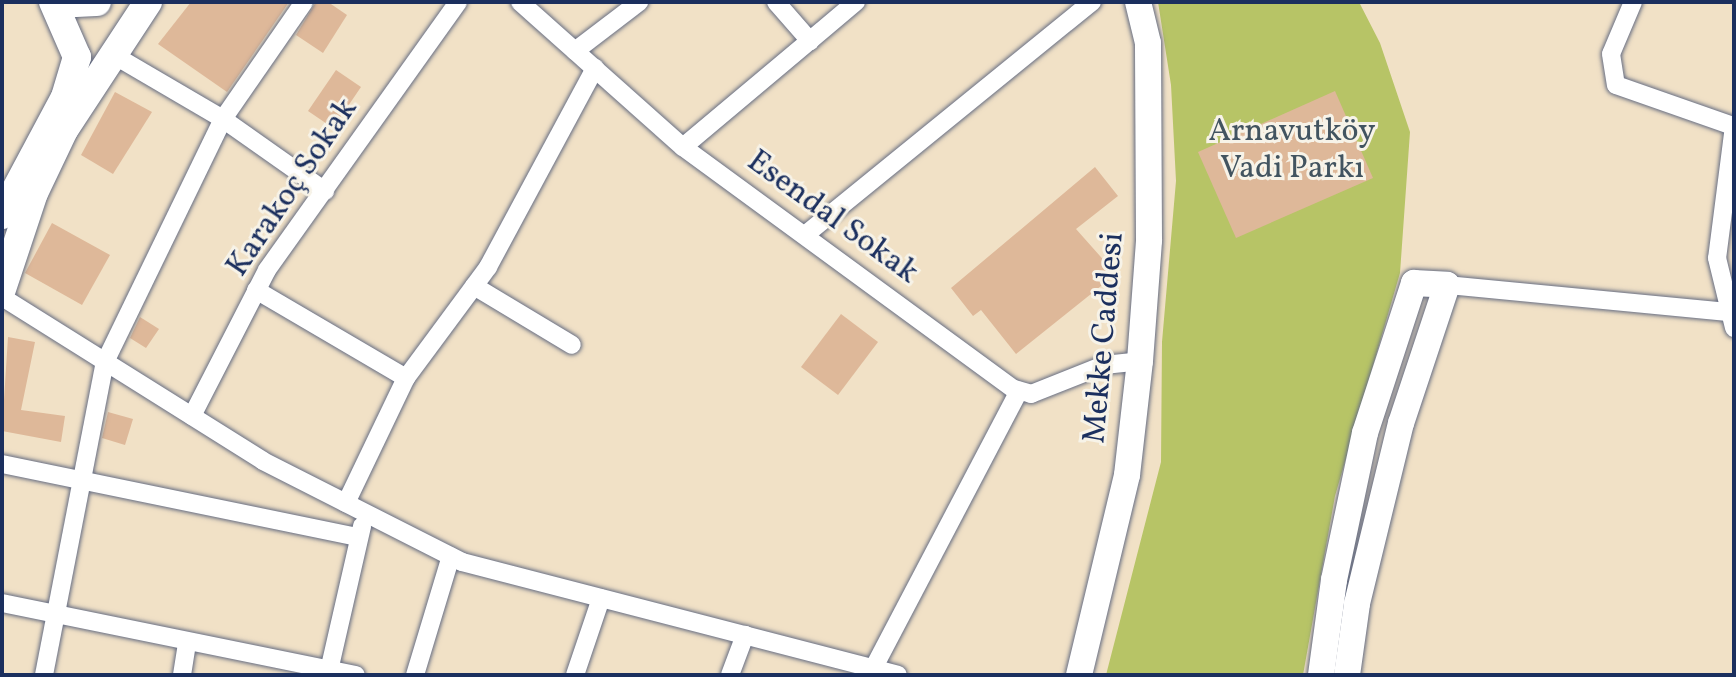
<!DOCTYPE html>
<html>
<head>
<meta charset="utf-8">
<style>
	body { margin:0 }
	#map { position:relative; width:1736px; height:677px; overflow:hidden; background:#f1e1c6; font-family:Vollkorn,serif }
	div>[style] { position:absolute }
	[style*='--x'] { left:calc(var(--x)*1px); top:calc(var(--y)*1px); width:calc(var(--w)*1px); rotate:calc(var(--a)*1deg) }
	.green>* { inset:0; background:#b7c466 }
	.building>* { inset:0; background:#deb899 }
	.roads { filter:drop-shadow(0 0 2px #666d82) drop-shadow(0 0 2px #666d82) }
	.street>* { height:18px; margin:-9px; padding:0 9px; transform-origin:9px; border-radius:9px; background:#fff }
	.secondary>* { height:26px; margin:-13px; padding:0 13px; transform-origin:13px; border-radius:13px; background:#fff }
	.primary>* { height:28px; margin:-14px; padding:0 14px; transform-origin:14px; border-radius:14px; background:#fff }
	span { translate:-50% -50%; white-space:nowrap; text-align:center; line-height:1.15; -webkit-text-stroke:6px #f7f3e8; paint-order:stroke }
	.park-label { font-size:32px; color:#425460 }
	.street-label { font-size:32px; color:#1b2f5e }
	.frame { position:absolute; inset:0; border:4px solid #1b2f5e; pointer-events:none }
</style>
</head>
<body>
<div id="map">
	<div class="green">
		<div style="clip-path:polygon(1158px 2px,1359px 2px,1380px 43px,1410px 132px,1400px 273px,1335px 496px,1303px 675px,1106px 675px,1161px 462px,1162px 342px,1176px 181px,1171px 85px)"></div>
	</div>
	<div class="building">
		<div style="clip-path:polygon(191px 2px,289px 2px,227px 92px,158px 44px)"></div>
		<div style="clip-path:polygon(316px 2px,328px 2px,347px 15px,323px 53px,296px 35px)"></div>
		<div style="clip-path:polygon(336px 70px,361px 87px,333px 128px,308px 111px)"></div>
		<div style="clip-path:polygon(1335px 91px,1373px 178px,1236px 238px,1198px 152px)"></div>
		<div style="clip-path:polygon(115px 92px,152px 112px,113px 174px,81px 155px)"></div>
		<div style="clip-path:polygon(1095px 167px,1118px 196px,1076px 229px,1116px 274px,1016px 354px,981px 310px,973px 316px,951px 288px)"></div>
		<div style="clip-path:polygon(52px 223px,110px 255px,82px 305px,25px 273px)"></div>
		<div style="clip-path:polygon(841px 314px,878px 342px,838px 395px,801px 367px)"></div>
		<div style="clip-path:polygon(140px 317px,159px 329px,146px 348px,130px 338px)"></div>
		<div style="clip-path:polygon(8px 337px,35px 342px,21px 410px,65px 416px,61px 442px,2px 431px)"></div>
		<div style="clip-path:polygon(108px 412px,133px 419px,125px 445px,102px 438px)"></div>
	</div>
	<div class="roads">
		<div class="street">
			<div style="--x:520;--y:2;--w:218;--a:41.7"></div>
			<div style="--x:683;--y:147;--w:410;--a:36.2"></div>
			<div style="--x:1014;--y:389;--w:18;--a:16"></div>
			<div style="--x:1031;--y:394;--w:79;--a:-21.7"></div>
			<div style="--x:1104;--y:365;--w:36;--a:-6"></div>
			<div style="--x:776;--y:2;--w:52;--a:48.9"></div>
			<div style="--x:1633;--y:2;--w:56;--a:112.9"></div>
			<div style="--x:1611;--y:54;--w:31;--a:81"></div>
			<div style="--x:1616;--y:85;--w:124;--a:19.3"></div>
			<div style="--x:575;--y:51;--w:81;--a:-37.4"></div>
			<div style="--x:112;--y:54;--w:129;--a:30.4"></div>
			<div style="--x:223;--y:119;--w:125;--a:35.2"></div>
			<div style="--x:1734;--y:126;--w:133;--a:97.3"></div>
			<div style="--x:1717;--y:258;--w:72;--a:76.3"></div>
			<div style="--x:683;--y:147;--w:226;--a:-40"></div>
			<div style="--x:805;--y:235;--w:370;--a:-39.1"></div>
			<div style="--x:1447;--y:285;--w:281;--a:5.5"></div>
			<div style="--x:474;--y:286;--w:114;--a:31"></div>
			<div style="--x:256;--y:290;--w:174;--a:30.4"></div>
			<div style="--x:2;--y:297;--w:308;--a:32.1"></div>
			<div style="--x:263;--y:461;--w:223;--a:26.9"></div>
			<div style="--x:462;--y:562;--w:450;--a:14.5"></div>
			<div style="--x:192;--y:416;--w:164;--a:-62.8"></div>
			<div style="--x:267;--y:270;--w:329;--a:-54.5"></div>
			<div style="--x:2;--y:464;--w:364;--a:11.6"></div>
			<div style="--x:346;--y:503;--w:139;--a:-64.4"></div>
			<div style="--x:406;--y:378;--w:138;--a:-53.5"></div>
			<div style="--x:488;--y:267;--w:226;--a:-61.7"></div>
			<div style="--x:2;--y:603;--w:361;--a:11.5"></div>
			<div style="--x:873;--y:669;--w:314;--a:-62.3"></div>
			<div style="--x:44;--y:675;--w:319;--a:-79"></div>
			<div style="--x:105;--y:362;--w:270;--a:-64.1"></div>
			<div style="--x:223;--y:119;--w:142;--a:-55.3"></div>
			<div style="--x:182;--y:675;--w:32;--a:-81"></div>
			<div style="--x:328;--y:675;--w:153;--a:-77.1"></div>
			<div style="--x:415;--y:675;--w:124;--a:-73.2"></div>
			<div style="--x:575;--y:675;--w:81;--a:-71.3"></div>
			<div style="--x:730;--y:675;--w:43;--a:-69.4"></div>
		</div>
		<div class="secondary">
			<div style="--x:1079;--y:675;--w:206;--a:-76.5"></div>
			<div style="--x:1127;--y:475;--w:115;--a:-83.5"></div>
			<div style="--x:1140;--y:361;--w:121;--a:-85.7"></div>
			<div style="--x:1149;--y:240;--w:197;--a:-90.3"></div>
			<div style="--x:1148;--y:43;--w:42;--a:-103.7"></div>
			<div style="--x:1321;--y:675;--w:96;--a:-82.2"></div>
			<div style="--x:1334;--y:580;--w:150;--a:-78.1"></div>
			<div style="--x:1365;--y:433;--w:158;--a:-71.9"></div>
			<div style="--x:1414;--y:283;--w:33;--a:3"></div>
			<div style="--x:1447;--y:285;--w:145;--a:108.4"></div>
			<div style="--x:1401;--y:423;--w:186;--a:103.7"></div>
			<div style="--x:1357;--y:604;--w:72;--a:98"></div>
		</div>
		<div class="primary">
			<div style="--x:55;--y:4;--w:42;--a:-2.7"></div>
			<div style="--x:2;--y:215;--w:134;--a:-61.9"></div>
			<div style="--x:65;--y:97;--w:42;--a:-73.3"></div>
			<div style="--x:77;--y:57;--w:60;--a:-113.6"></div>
			<div style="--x:2;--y:289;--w:101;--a:-71.6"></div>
			<div style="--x:34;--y:193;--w:70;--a:-64.5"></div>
			<div style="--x:64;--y:130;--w:153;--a:-56.7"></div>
		</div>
	</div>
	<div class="park-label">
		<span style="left:1292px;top:151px">Arnavutköy<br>Vadi Parkı</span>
	</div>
	<div class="street-label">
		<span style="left:293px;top:188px;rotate:-56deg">Karakoç Sokak</span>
		<span style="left:832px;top:218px;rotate:36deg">Esendal Sokak</span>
		<span style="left:1105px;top:338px;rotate:-85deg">Mekke Caddesi</span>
	</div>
	<div class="frame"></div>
</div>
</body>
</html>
